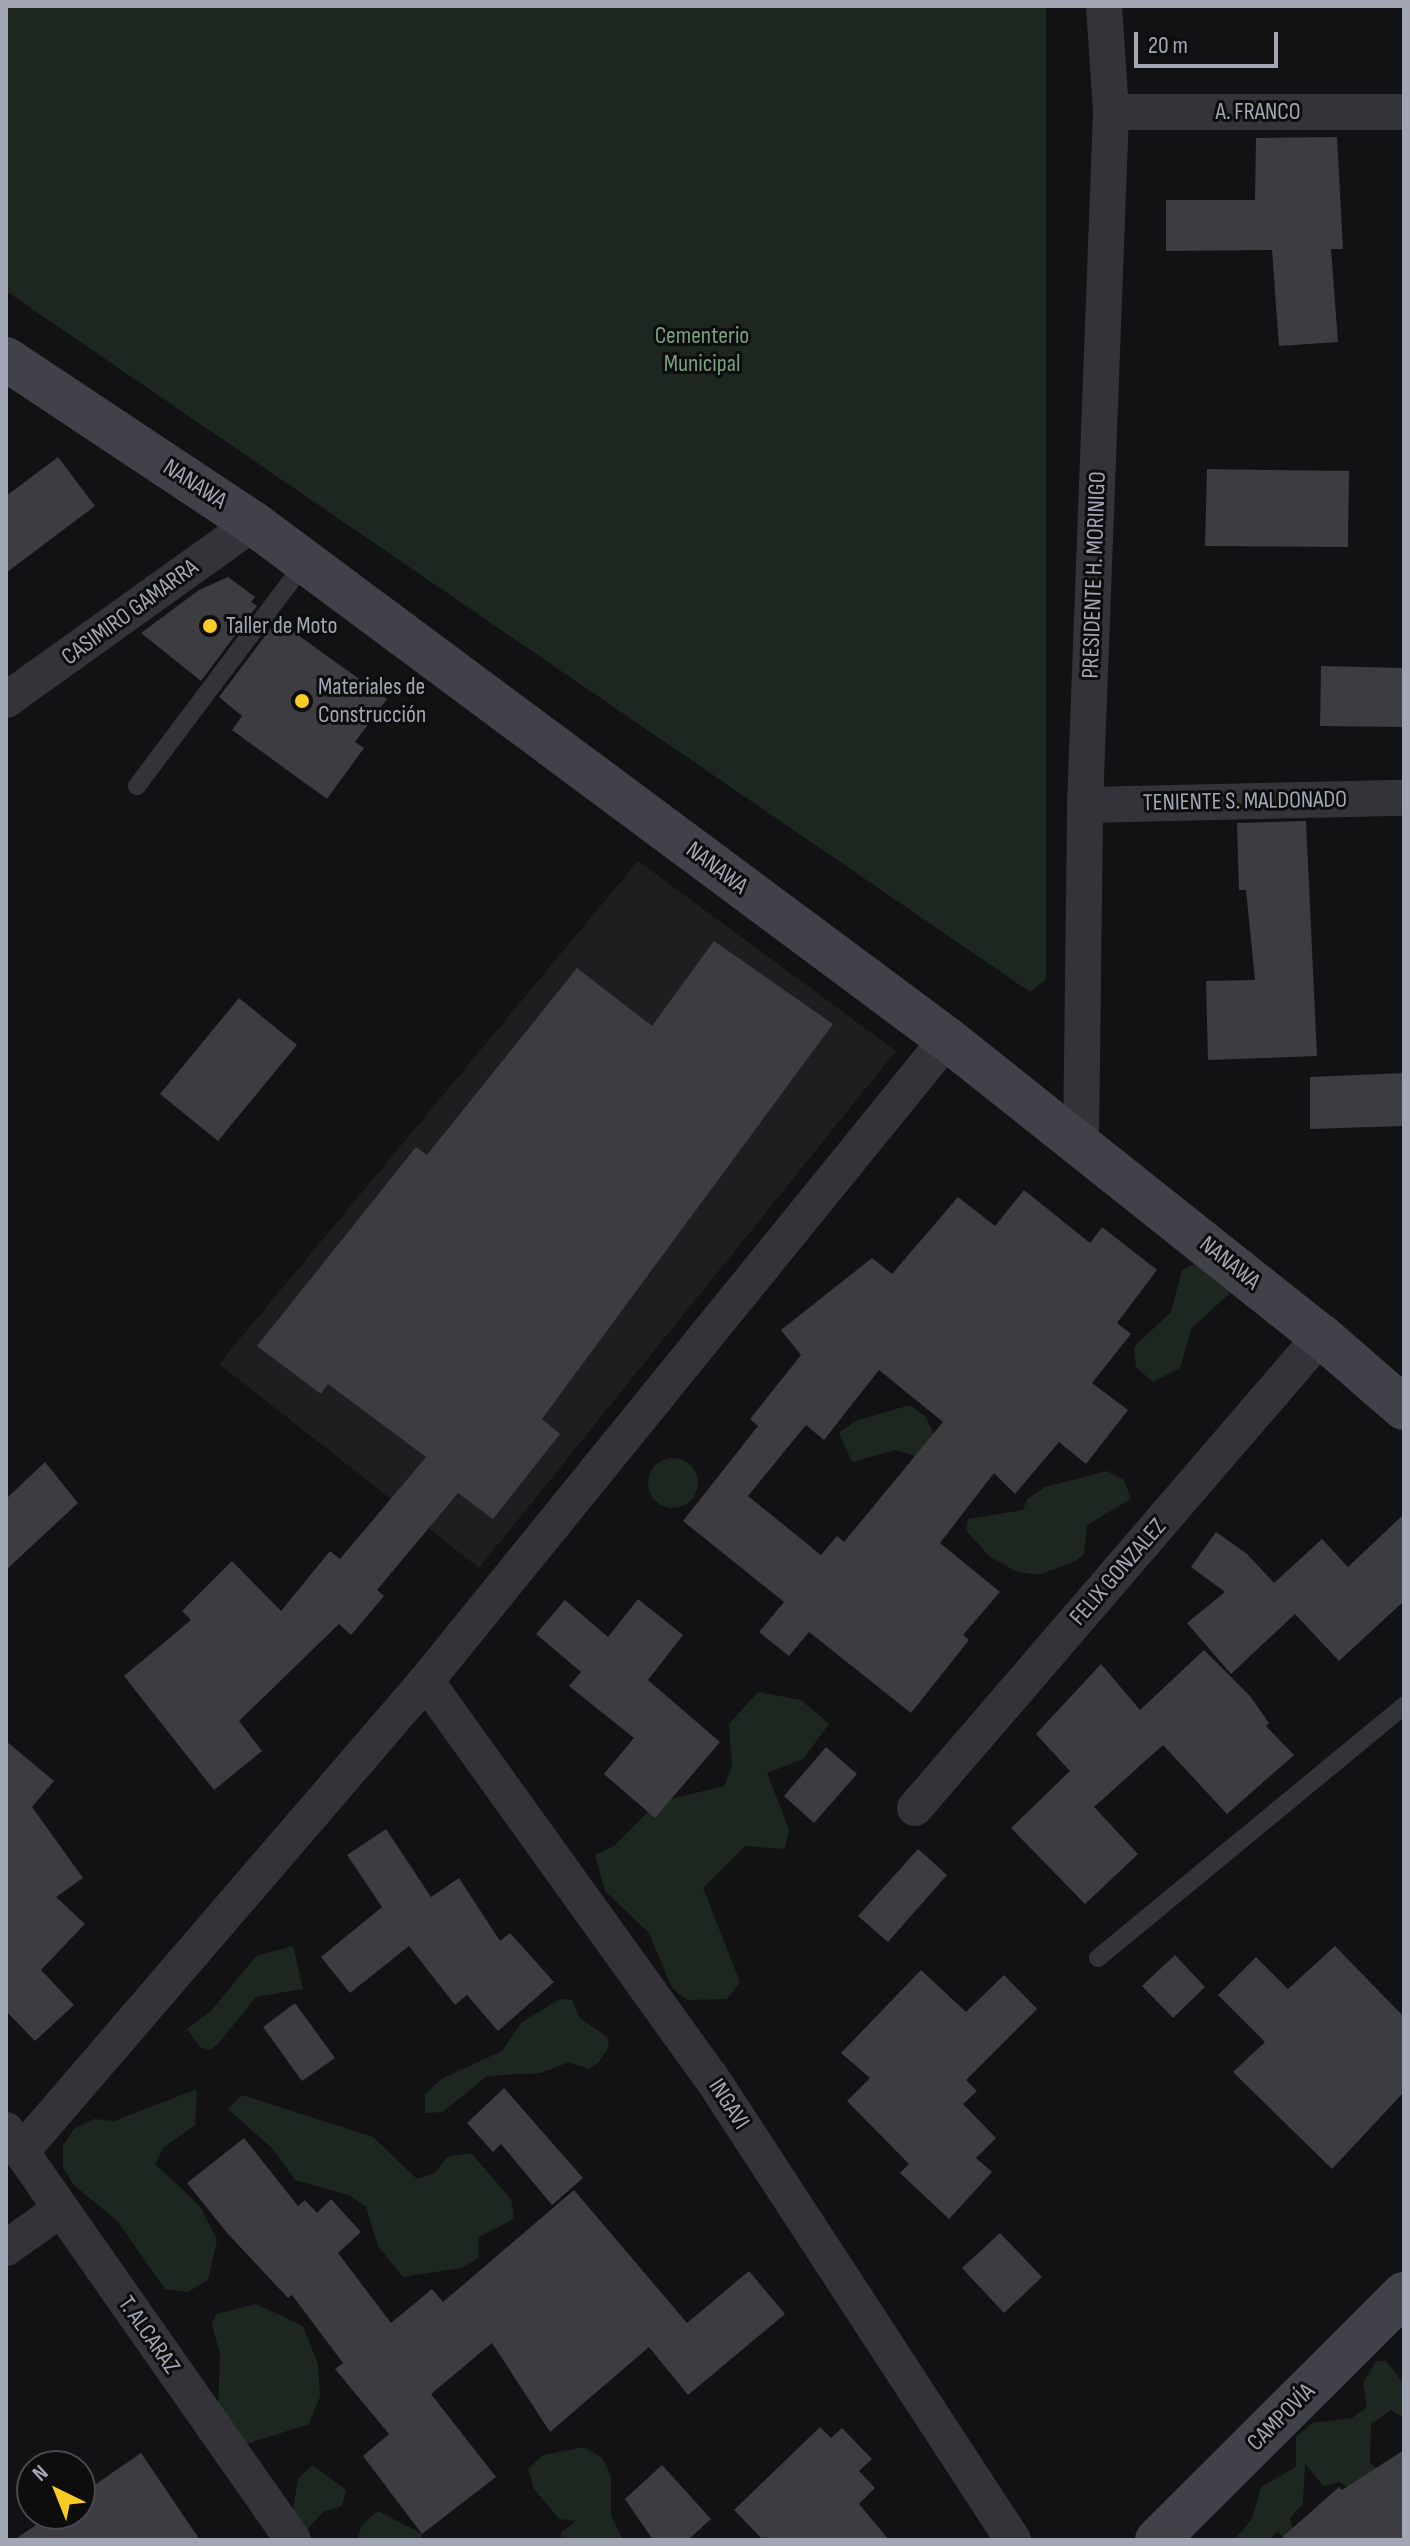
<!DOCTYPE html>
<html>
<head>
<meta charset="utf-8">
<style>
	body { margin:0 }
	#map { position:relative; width:1410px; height:2546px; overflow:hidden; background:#121214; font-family:"Sofia Sans Condensed",sans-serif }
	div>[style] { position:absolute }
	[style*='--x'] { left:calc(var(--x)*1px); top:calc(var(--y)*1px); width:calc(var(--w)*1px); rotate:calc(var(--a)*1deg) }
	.built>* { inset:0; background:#1e1e21 }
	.green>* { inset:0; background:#1e2620 }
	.round { border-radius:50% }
	.building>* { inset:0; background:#3c3c41 }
	.lane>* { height:18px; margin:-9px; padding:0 9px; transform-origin:9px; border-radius:9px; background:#333339 }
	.street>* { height:36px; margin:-18px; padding:0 18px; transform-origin:18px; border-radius:18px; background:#333339 }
	.secondary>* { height:44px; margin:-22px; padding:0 22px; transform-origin:22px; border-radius:22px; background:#414249 }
	.dots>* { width:22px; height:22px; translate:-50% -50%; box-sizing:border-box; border:4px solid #0d0d0e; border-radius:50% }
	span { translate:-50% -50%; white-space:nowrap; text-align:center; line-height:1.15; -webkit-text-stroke:6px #0d0d0e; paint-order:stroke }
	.street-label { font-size:24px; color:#a3a6b5 }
	.park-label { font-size:24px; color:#79a180 }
	.poi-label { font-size:24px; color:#a3a6b5 }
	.left { translate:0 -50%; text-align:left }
	.frame { position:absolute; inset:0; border:8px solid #a3a6b5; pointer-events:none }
	.north { position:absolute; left:16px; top:2450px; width:80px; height:80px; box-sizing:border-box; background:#0d0d0e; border:2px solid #494a51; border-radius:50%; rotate:317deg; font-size:22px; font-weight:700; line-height:32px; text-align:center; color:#a3a6b5 }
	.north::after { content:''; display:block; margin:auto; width:28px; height:36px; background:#f8cb25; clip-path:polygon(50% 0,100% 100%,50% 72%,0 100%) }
	.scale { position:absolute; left:1134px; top:32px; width:144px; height:36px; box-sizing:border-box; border:4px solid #a3a6b5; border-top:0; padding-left:10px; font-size:24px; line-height:28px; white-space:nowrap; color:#a3a6b5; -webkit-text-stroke:6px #0d0d0e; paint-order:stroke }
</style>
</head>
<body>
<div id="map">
	<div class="built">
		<div style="clip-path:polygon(638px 861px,896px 1051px,479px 1568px,219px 1364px)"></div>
	</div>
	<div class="green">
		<div style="clip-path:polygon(6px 6px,1046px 6px,1046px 979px,1030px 992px,6px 291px)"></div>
		<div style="clip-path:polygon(1200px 1261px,1224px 1275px,1229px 1294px,1191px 1329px,1180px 1368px,1153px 1382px,1136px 1367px,1134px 1347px,1171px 1312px,1182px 1270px)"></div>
		<div style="clip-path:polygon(910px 1405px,926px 1417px,935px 1437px,916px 1456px,895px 1450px,852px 1462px,839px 1433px,855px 1421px)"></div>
		<div class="round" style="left:648px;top:1458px;width:50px;height:50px"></div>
		<div style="clip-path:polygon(1107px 1471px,1124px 1480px,1131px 1499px,1087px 1525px,1084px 1554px,1076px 1561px,1038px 1575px,1015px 1571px,988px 1555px,966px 1530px,968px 1519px,1023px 1510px,1027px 1499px,1045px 1487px)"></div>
		<div style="clip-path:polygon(758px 1692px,801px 1700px,829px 1724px,803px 1759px,767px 1773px,789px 1829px,785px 1849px,745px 1846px,703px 1888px,740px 1982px,727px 1999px,687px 2000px,672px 1988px,649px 1933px,605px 1891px,595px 1855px,614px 1846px,658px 1802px,724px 1786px,732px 1767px,729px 1724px)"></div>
		<div style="clip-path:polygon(293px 1946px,303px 1989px,256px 1997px,218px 2044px,210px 2050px,200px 2047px,187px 2029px,211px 2011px,256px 1956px)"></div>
		<div style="clip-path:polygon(560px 1999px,572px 2000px,580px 2018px,607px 2037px,609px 2047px,598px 2063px,589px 2069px,569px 2062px,541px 2073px,487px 2076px,443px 2112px,425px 2113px,425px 2094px,443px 2078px,502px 2051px,521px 2023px)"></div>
		<div style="clip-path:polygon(197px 2089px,195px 2125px,163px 2148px,155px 2164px,199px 2205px,217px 2240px,208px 2280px,188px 2292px,165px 2289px,118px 2222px,73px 2184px,63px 2167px,63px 2146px,74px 2129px,94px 2119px,114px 2121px)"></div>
		<div style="clip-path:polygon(242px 2095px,373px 2137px,417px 2179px,435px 2173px,447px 2157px,471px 2153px,511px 2199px,514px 2219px,479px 2237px,478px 2258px,461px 2268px,403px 2277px,378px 2246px,366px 2207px,351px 2196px,295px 2180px,273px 2149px,228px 2109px)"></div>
		<div style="clip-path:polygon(256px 2304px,303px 2326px,318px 2364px,320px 2396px,309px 2424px,250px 2443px,232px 2441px,218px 2413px,220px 2354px,212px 2325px,216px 2314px)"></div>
		<div style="clip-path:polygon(1376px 2361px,1386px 2361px,1404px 2384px,1404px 2418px,1391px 2410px,1371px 2424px,1370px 2462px,1387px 2481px,1349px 2488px,1339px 2482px,1323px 2486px,1305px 2463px,1303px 2504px,1290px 2518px,1294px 2532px,1287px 2540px,1277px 2531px,1271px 2540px,1234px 2540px,1252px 2519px,1261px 2487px,1296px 2467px,1296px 2437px,1312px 2423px,1352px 2418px,1367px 2407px,1363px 2383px)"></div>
		<div style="clip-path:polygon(584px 2447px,602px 2458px,611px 2476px,611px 2516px,623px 2540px,561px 2540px,561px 2533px,576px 2521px,559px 2519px,534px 2489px,528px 2469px,543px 2455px)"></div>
		<div style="clip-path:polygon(313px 2465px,346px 2490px,342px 2506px,323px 2512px,298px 2540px,291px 2522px,298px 2479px)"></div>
		<div style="clip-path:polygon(378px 2511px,422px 2534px,423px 2540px,357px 2540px,362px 2525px)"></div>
	</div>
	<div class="building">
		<div style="clip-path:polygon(1337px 137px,1343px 249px,1331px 249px,1338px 342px,1279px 346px,1272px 250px,1166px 251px,1166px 200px,1255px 200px,1256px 138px)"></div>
		<div style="clip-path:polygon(58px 457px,95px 506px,6px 573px,6px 496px)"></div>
		<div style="clip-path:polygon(1207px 469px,1349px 471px,1348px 547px,1205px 546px)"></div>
		<div style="clip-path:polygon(228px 577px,255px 597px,251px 602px,257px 606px,201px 681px,141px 633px,199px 590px)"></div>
		<div style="clip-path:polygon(277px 620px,387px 699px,355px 742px,364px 748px,327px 799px,232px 730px,242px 716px,219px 697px)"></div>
		<div style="clip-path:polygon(1321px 666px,1404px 668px,1404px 727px,1320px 726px)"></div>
		<div style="clip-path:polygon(1306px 821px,1317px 1056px,1208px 1060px,1206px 981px,1255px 980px,1246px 890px,1239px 890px,1237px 823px)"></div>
		<div style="clip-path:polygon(714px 941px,833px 1024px,542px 1419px,560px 1434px,493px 1519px,458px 1493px,377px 1590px,384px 1596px,351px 1635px,339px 1624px,239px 1721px,262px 1751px,214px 1790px,124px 1676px,191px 1620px,182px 1611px,232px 1561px,281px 1611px,330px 1551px,340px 1559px,426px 1457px,328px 1384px,321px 1394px,257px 1346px,416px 1147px,427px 1155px,577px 968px,652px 1026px)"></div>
		<div style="clip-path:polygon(239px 998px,297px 1045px,218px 1141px,160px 1094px)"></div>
		<div style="clip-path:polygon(1404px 1073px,1404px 1126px,1310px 1129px,1310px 1077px)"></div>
		<div style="clip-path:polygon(evenodd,1024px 1190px,1090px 1243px,1102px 1227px,1157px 1270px,1117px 1323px,1131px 1334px,1092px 1383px,1128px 1410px,1086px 1464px,1059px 1442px,1015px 1494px,994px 1473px,940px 1543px,1000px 1592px,963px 1635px,969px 1640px,911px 1713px,809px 1632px,789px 1656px,759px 1632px,784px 1602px,683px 1521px,758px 1426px,750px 1419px,801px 1355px,781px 1330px,872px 1258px,892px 1274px,958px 1197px,995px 1226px,1024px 1190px,879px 1370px,943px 1422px,844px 1542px,837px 1536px,821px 1555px,748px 1496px,806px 1425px,824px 1440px,879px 1370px)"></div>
		<div style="clip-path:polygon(45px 1462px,78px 1503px,6px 1570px,6px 1499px)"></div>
		<div style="clip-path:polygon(1404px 1514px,1404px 1601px,1339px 1661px,1295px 1614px,1231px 1674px,1187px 1623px,1225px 1592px,1191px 1567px,1216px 1532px,1247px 1554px,1274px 1583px,1322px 1539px,1348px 1567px)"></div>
		<div style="clip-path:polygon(638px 1599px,683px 1635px,648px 1680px,720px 1742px,655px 1818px,604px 1774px,634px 1738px,569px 1686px,581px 1672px,536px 1634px,565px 1600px,608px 1637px)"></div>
		<div style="clip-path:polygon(1204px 1650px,1250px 1696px,1269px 1723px,1266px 1726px,1294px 1755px,1227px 1814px,1163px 1745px,1094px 1807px,1138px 1854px,1085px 1904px,1011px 1828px,1070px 1771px,1036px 1734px,1101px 1664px,1140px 1710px)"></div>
		<div style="clip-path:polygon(6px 1741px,54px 1781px,32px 1807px,83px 1878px,56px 1897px,85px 1924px,41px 1970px,74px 2005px,35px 2041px,6px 2011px)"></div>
		<div style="clip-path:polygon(826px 1747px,857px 1774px,814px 1823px,784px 1796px)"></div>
		<div style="clip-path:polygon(386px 1829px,431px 1897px,459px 1878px,500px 1941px,510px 1933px,554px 1982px,498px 2031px,467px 1995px,455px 2005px,409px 1946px,350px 1993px,321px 1957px,382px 1907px,347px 1855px)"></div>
		<div style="clip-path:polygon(918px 1849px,947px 1875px,888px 1942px,858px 1916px)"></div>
		<div style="clip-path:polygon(1335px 1946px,1404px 2017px,1404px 2092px,1332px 2169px,1233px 2072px,1265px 2042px,1218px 1995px,1256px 1957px,1288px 1989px)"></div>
		<div style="clip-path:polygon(1175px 1955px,1205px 1987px,1173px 2018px,1142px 1986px)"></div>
		<div style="clip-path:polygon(921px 1970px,966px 2012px,1004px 1975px,1037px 2009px,966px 2080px,977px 2091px,963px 2104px,996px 2138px,976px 2158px,992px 2172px,949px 2219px,900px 2173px,909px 2164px,847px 2101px,870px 2078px,841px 2053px)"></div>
		<div style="clip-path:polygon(295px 2003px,335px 2058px,302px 2081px,263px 2027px)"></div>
		<div style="clip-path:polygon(504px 2088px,583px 2178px,552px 2205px,501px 2144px,493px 2152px,467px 2123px)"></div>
		<div style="clip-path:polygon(244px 2138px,298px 2206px,305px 2200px,317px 2213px,331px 2199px,361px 2232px,338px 2253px,391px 2323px,432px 2289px,443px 2302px,574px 2190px,687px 2323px,749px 2271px,785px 2314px,688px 2395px,649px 2347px,550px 2432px,492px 2343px,431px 2394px,496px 2477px,422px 2534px,363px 2456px,389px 2434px,335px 2369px,343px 2363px,292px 2295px,288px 2298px,228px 2234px,187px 2183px)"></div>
		<div style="clip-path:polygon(1000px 2233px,1042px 2277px,1004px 2313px,962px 2268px)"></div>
		<div style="clip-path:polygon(820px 2427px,831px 2438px,842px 2428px,872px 2459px,859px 2471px,875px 2488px,859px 2504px,889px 2540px,763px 2540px,734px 2510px)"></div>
		<div style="clip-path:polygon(1404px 2450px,1404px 2540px,1279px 2540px,1339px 2487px,1342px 2490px)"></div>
		<div style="clip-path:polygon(141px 2453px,200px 2540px,14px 2540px,52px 2514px,80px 2514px,80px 2495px)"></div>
		<div style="clip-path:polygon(662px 2465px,711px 2519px,688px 2540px,653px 2540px,625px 2499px)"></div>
	</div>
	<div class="lane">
		<div style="--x:137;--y:786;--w:280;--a:-53.1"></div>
		<div style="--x:1098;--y:1958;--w:396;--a:-39.5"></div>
	</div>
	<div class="street">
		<div style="--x:1111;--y:112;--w:293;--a:0"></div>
		<div style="--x:6;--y:700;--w:304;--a:-35.6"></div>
		<div style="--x:1085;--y:805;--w:319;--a:-1.3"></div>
		<div style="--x:1081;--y:1143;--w:338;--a:-89.3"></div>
		<div style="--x:1085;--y:805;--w:693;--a:-87.85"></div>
		<div style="--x:1111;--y:112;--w:106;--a:-93.8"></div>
		<div style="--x:426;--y:1681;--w:488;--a:54.3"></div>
		<div style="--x:711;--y:2077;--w:553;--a:56.88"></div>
		<div style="--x:915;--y:1808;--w:623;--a:-49.3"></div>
		<div style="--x:6;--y:2130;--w:500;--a:55.01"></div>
		<div style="--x:21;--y:2152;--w:621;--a:-49.31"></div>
		<div style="--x:426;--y:1681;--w:827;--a:-50.94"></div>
		<div style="--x:6;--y:2248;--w:67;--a:-35.3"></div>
	</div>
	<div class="secondary">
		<div style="--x:6;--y:359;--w:296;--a:33.6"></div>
		<div style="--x:253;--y:523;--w:865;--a:36.63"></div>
		<div style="--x:947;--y:1039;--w:478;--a:38.5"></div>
		<div style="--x:1321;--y:1336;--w:110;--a:40.9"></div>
		<div style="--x:1157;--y:2540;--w:349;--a:-44.9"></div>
	</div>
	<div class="dots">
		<div style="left:210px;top:626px;background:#f8cb25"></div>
		<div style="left:302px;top:701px;background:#f8cb25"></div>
	</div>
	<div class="street-label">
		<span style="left:1258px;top:112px">A. FRANCO</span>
		<span style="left:195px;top:484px;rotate:33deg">NANAWA</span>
		<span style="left:1094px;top:575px;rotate:-88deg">PRESIDENTE H. MORINIGO</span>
		<span style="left:130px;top:612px;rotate:-36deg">CASIMIRO GAMARRA</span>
		<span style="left:1245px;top:801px;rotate:-1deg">TENIENTE S. MALDONADO</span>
		<span style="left:717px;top:868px;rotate:37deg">NANAWA</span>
		<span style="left:1230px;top:1263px;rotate:39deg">NANAWA</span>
		<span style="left:1118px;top:1572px;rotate:-49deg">FELIX GONZALEZ</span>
		<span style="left:729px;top:2104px;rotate:57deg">INGAVI</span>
		<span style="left:149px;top:2335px;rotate:55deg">T. ALCARAZ</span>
		<span style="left:1281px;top:2417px;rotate:-45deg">CAMPOVÍA</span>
	</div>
	<div class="park-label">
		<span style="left:702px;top:350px">Cementerio<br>Municipal</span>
	</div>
	<div class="poi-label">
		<span class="left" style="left:226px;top:626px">Taller de Moto</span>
		<span class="left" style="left:318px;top:701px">Materiales de<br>Construcción</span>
	</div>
	<div class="frame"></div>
	<div class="north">N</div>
	<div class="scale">20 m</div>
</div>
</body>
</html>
